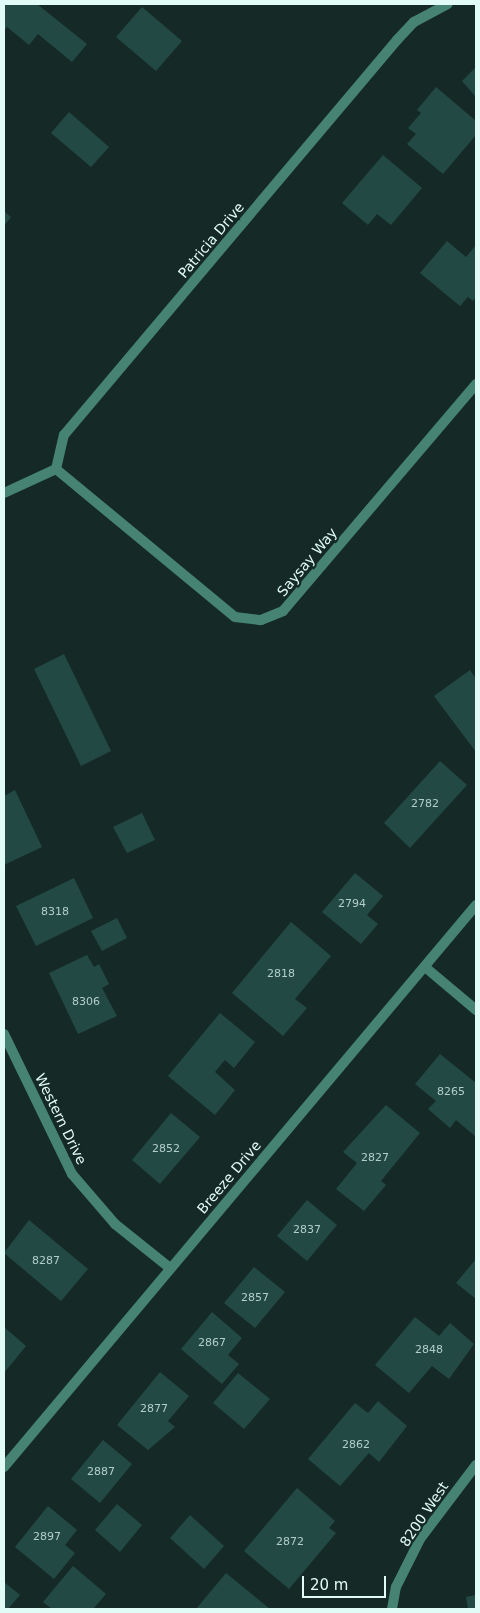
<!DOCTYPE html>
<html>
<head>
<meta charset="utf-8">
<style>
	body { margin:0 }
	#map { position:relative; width:480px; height:1613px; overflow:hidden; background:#152a27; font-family:"DejaVu Sans",sans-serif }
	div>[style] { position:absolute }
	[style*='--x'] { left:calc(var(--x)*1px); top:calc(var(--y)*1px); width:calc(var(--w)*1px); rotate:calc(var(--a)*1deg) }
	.building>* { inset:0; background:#234945 }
	.street>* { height:10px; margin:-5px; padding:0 5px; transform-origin:5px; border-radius:5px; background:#468372 }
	span { translate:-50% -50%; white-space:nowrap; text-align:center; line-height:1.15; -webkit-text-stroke:4.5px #152a27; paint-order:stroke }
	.number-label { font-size:11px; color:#b2ceca }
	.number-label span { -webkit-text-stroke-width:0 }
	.street-label { font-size:14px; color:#e1fbf6 }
	.frame { position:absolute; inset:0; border:5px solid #e1fbf6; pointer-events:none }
	.scale { position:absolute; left:302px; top:1576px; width:84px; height:22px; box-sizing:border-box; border:2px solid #e1fbf6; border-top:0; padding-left:6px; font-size:15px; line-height:18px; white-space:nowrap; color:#e1fbf6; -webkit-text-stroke:4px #152a27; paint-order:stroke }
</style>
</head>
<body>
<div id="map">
	<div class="building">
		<div style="clip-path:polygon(4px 4px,37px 4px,87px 44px,72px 62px,38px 34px,29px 45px,7px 27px,4px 30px)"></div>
		<div style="clip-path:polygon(142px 7px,182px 41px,156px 71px,116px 37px)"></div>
		<div style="clip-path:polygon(476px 67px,476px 97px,462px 81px)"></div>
		<div style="clip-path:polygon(436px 87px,476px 121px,476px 135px,443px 174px,407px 144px,416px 134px,408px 128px,421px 113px,417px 110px)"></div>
		<div style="clip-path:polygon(69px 112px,109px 147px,91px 167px,51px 133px)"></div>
		<div style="clip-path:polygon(383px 155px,422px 188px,391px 225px,377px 214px,368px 225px,342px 203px)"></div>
		<div style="clip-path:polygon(4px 211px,11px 217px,4px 226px)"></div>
		<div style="clip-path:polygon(447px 241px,466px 257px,476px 245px,476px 297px,473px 301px,468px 297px,460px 306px,420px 273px)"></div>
		<div style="clip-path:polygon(64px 654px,111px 751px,81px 766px,34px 669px)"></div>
		<div style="clip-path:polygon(470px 670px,476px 679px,476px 752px,434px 696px)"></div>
		<div style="clip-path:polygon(440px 761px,467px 785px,410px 848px,384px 823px)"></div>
		<div style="clip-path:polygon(15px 790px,42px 847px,4px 865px,4px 796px)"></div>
		<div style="clip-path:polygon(142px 813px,155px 840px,127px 853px,113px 827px)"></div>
		<div style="clip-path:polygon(355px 873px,383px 896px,367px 915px,378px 924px,361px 944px,322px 912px)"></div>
		<div style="clip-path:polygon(74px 878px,93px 918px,36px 946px,16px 906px)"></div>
		<div style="clip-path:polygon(117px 918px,127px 938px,102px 951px,91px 931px)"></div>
		<div style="clip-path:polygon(291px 922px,331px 956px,295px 999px,307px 1008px,283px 1036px,232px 993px)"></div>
		<div style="clip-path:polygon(87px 955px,94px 967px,99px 964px,109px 984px,102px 988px,117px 1016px,78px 1034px,49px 973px)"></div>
		<div style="clip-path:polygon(220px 1013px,255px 1042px,234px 1068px,225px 1060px,215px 1072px,235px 1090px,215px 1115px,168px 1076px)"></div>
		<div style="clip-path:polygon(440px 1054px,476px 1083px,476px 1137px,456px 1120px,450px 1128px,428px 1109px,436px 1101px,415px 1084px)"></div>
		<div style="clip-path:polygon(386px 1105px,420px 1133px,381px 1181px,386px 1185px,364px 1211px,336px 1189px,357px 1163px,343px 1152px)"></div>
		<div style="clip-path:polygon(171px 1113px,200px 1137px,160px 1184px,132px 1160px)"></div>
		<div style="clip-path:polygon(307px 1200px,337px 1225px,307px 1261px,277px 1236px)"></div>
		<div style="clip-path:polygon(29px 1220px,88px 1269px,61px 1301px,4px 1253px)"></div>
		<div style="clip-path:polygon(476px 1259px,476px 1299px,456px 1283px)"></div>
		<div style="clip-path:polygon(254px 1267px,285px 1292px,255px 1328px,224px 1303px)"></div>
		<div style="clip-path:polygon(212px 1312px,242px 1338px,228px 1355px,239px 1364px,222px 1384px,181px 1349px)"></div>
		<div style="clip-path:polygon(415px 1317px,439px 1336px,450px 1323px,474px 1344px,449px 1379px,432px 1366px,409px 1393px,375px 1365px)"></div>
		<div style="clip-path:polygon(4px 1327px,26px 1346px,4px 1373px)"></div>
		<div style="clip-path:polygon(160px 1372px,189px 1396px,168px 1421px,175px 1427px,148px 1450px,117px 1425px)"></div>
		<div style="clip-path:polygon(238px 1373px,270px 1399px,244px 1429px,213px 1403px)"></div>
		<div style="clip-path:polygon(378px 1401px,407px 1426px,379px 1462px,369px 1453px,340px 1486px,308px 1459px,355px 1403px,368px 1413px)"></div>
		<div style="clip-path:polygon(103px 1440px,132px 1464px,100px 1503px,71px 1479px)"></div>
		<div style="clip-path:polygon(297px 1488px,335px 1521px,329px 1528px,336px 1533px,289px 1589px,244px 1551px)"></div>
		<div style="clip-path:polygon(117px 1504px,142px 1525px,120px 1552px,95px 1530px)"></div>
		<div style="clip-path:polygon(48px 1506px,77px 1530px,65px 1545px,75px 1553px,54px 1579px,15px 1547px)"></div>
		<div style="clip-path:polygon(190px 1515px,224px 1546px,204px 1569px,170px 1538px)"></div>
		<div style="clip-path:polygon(73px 1566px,106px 1594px,93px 1609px,52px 1609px,43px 1602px)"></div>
		<div style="clip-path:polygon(226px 1573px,270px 1609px,196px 1609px)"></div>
		<div style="clip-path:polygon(4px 1582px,20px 1595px,8px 1609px,4px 1609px)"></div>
		<div style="clip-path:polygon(476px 1595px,476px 1609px,468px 1609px,466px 1597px)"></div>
	</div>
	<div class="street">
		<div style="--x:56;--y:469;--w:232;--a:39.6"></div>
		<div style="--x:235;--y:617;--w:26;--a:7"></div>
		<div style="--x:261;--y:620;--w:24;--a:-22"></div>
		<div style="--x:283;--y:611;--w:298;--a:-49.6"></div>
		<div style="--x:4;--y:493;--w:57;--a:-24.8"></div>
		<div style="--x:56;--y:469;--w:35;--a:-77"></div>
		<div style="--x:64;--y:435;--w:517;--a:-49.87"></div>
		<div style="--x:397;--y:40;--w:25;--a:-47"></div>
		<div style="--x:414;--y:22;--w:38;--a:-28"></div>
		<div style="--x:425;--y:967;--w:67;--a:40.1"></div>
		<div style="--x:4;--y:1034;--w:156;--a:64.1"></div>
		<div style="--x:72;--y:1174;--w:66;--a:49.3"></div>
		<div style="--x:115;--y:1224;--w:70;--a:38.7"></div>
		<div style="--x:4;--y:1467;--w:734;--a:-49.97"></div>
		<div style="--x:392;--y:1609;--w:22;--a:-80"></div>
		<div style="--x:396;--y:1587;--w:54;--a:-63.4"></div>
		<div style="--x:420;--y:1539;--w:93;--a:-52.9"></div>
	</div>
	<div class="number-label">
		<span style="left:425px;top:804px">2782</span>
		<span style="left:352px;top:904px">2794</span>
		<span style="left:55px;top:912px">8318</span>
		<span style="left:281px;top:974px">2818</span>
		<span style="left:86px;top:1002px">8306</span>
		<span style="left:451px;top:1092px">8265</span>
		<span style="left:166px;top:1149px">2852</span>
		<span style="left:375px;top:1158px">2827</span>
		<span style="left:307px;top:1230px">2837</span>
		<span style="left:46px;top:1261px">8287</span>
		<span style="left:255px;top:1298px">2857</span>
		<span style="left:212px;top:1343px">2867</span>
		<span style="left:429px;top:1350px">2848</span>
		<span style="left:154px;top:1409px">2877</span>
		<span style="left:356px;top:1445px">2862</span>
		<span style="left:101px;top:1472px">2887</span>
		<span style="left:47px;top:1537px">2897</span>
		<span style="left:290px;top:1542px">2872</span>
	</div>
	<div class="street-label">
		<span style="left:211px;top:240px;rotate:-50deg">Patricia Drive</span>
		<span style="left:307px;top:562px;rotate:-50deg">Saysay Way</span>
		<span style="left:61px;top:1119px;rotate:64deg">Western Drive</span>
		<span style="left:229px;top:1177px;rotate:-50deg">Breeze Drive</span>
		<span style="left:424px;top:1514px;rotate:-56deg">8200 West</span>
	</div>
	<div class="frame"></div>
	<div class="scale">20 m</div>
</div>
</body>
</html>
